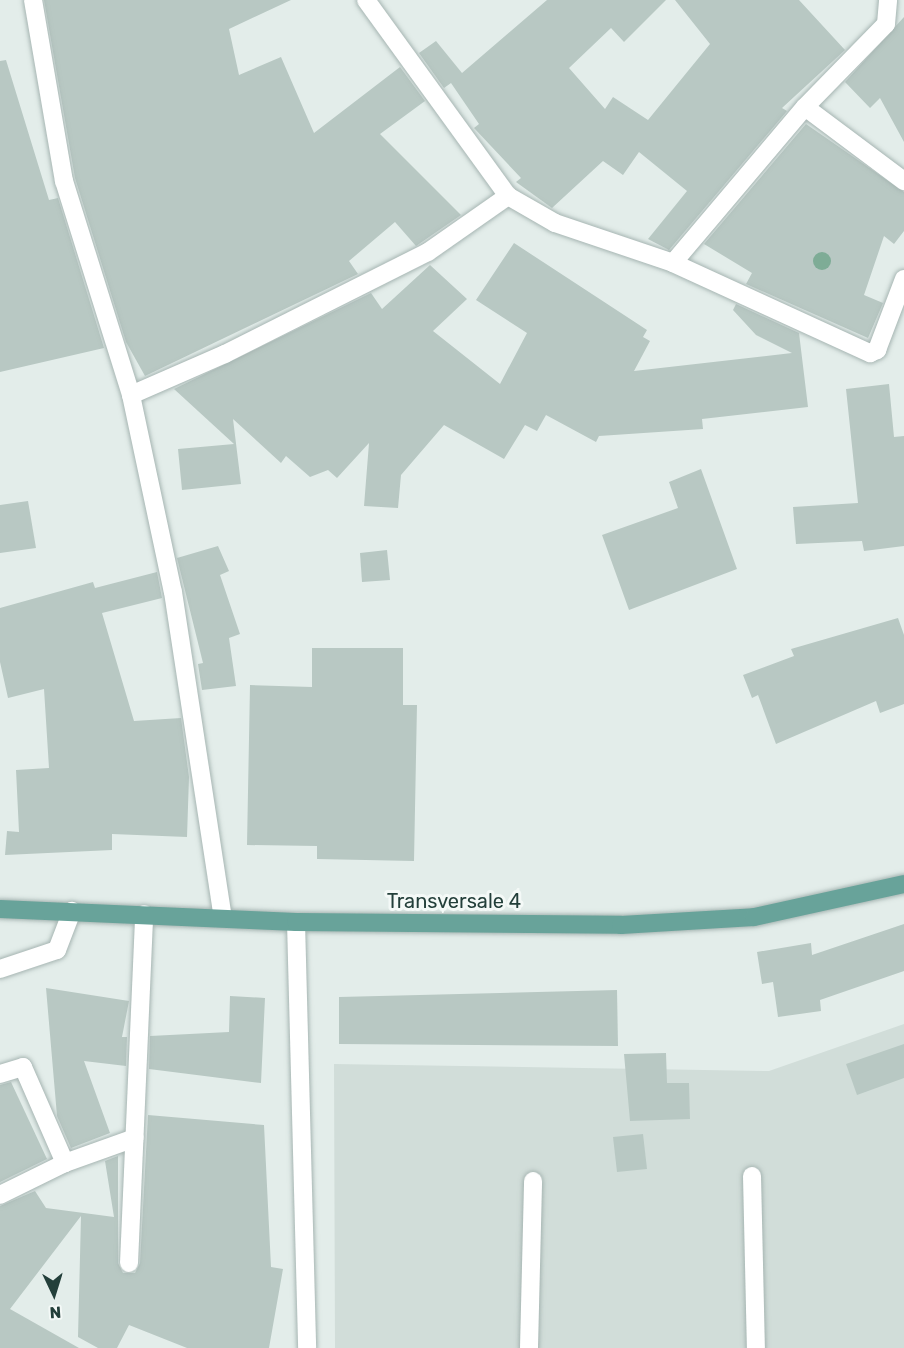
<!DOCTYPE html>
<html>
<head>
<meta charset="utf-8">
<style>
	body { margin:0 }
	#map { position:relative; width:904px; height:1348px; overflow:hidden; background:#e3edea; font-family:Rubik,sans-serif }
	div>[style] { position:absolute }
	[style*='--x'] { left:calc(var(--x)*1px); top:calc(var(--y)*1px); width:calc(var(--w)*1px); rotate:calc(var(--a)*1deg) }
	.built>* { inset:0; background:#d1ddd9 }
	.building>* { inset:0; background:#b8c8c3 }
	.roads { filter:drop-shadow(0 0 2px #a6b5b2) drop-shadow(0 0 2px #a6b5b2) }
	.minor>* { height:18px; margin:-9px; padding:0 9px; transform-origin:9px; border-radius:9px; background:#fff }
	.major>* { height:18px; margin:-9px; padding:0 9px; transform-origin:9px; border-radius:9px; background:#68a39a }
	.trees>* { width:18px; height:18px; margin:-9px; border-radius:50%; background:#7eac96 }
	span { translate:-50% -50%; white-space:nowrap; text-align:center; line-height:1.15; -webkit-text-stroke:6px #f4f9f7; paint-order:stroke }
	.street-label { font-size:20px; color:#233f3a }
	.north { position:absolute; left:24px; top:1264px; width:60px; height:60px; -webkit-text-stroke:4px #f4f9f7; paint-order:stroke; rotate:176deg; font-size:16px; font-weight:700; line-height:24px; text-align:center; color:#233f3a }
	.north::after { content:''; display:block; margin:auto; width:21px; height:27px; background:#233f3a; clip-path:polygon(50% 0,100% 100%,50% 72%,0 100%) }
</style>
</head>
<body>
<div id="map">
	<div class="built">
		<div style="clip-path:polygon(904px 1024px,904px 1348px,335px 1348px,334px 1064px,769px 1071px)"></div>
	</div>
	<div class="building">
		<div style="clip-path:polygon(44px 0,291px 0,229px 29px,239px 75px,281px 57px,314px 133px,400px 67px,425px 101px,380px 134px,461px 215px,416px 246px,395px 222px,349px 261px,358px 274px,145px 376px,126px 342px,75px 178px)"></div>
		<div style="clip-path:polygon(547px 0,666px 0,624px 42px,611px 28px,569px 68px,605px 109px,613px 97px,648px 120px,710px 44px,675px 0,799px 0,845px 50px,782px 108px,787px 111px,669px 250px,648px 239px,687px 191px,639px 152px,623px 175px,603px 161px,552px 208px,516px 182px,521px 178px,474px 128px,479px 124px,451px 83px,444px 88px,419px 53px,436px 41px,462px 73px)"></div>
		<div style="clip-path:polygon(904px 17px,904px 142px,880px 98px,870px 108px,845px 82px)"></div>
		<div style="clip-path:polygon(6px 60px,49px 200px,58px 198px,104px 348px,0 372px,0 61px)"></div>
		<div style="clip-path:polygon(806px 124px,904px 192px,904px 231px,894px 244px,884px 236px,864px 295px,883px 303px,868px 338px,746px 284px,752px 273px,704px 244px)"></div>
		<div style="clip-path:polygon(514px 243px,647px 330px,643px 337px,650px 341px,634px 371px,792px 353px,756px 335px,733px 310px,736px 304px,799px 333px,808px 407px,702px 419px,703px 429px,599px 436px,596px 442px,546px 415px,537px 431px,525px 425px,504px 459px,444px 425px,401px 475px,398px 508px,364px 506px,369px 443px,337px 478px,328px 470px,310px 477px,286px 456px,281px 463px,233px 419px,241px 484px,182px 490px,178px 449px,234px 444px,174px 389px,371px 293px,382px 309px,430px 265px,467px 299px,433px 331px,500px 384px,527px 333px,476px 300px)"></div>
		<div style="clip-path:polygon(889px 384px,894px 437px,904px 436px,904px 546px,864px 551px,862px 541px,796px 544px,793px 507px,858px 503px,846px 389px)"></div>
		<div style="clip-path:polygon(701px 469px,737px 569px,629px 610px,602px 535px,678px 508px,669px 482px)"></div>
		<div style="clip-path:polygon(28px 501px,36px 548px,0 553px,0 505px)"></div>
		<div style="clip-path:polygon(218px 546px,229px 571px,220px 575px,240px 634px,229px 638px,236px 686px,202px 690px,198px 664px,203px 663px,177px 558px)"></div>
		<div style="clip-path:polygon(387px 550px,390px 580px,362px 582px,360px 553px)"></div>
		<div style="clip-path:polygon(157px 572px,162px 598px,102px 613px,134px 721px,181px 718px,189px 777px,187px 837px,112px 834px,112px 850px,5px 855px,7px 831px,19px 832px,16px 770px,49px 768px,44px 689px,8px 698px,0 662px,0 608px,93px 582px,95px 588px)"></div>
		<div style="clip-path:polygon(898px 618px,904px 635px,904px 704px,880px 713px,876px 701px,776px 744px,758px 695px,752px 698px,743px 675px,794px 656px,791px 649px)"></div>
		<div style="clip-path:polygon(312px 648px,403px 648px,403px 705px,417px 705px,414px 861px,317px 859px,317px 846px,247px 845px,250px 685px,312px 687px)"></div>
		<div style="clip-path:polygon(904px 924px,904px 971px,820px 1000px,821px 1011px,778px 1017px,773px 982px,762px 984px,757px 952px,811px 943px,812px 955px)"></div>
		<div style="clip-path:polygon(46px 988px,129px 1001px,122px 1037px,127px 1037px,126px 1066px,84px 1061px,110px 1133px,71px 1148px,57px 1116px)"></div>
		<div style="clip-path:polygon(617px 990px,618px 1046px,339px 1044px,339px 997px)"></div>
		<div style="clip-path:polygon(230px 996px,265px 998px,261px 1083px,149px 1069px,150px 1036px,229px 1032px)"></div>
		<div style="clip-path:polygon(904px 1044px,904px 1078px,857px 1095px,846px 1064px)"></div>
		<div style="clip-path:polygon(666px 1053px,667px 1083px,689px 1083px,690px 1119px,630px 1121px,624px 1054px)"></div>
		<div style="clip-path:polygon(11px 1082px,47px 1159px,0 1182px,0 1085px)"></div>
		<div style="clip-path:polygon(148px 1115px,264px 1125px,271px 1267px,283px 1269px,269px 1348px,187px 1348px,129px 1325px,117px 1348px,98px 1348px,78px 1337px,81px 1216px,10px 1309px,79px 1348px,0 1348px,0 1206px,35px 1191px,46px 1208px,114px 1217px,105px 1161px,118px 1156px,118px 1263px,123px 1273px,135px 1273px,140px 1263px)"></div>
		<div style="clip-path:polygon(643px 1134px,647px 1169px,617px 1172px,613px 1137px)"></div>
	</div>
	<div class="roads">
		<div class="minor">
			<div style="--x:33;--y:0;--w:184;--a:80.3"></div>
			<div style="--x:64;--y:181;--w:224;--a:72.6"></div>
			<div style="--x:131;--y:395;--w:201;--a:78"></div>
			<div style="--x:173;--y:592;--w:329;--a:81.3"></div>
			<div style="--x:366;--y:0;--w:242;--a:54.1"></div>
			<div style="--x:508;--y:196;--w:54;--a:29.9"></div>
			<div style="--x:555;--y:223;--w:125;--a:18.7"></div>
			<div style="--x:673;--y:263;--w:204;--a:-49.8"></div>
			<div style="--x:805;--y:107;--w:116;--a:-45.7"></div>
			<div style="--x:886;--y:24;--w:24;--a:-85"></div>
			<div style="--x:805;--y:107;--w:124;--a:36.8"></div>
			<div style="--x:673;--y:263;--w:217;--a:24.6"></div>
			<div style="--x:870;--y:353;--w:8;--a:-23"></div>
			<div style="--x:877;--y:350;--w:76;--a:-69.2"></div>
			<div style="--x:131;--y:395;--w:103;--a:-23.6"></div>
			<div style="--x:225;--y:354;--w:227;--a:-26.7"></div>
			<div style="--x:428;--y:252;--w:98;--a:-35"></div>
			<div style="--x:296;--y:922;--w:426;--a:88.5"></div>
			<div style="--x:0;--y:969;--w:60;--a:-18.4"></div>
			<div style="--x:57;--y:950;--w:42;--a:-69"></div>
			<div style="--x:0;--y:1074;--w:24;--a:-17"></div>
			<div style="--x:23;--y:1067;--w:105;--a:66.4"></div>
			<div style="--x:65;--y:1163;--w:72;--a:153.8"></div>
			<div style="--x:65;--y:1163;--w:74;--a:-19.7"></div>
			<div style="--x:752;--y:1176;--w:172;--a:88.7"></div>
			<div style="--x:129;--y:1263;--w:349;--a:-87.5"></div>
			<div style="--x:529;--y:1348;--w:167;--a:-88.6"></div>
		</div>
		<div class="major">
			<div style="--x:0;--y:909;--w:296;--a:2.5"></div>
			<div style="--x:296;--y:922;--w:325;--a:0.5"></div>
			<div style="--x:621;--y:925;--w:133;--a:-3.4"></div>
			<div style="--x:754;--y:917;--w:154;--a:-12.4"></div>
		</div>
	</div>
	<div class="trees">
		<div style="left:822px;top:261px"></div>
	</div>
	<div class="street-label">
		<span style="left:454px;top:901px">Transversale 4</span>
	</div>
	<div class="north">N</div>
</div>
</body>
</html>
